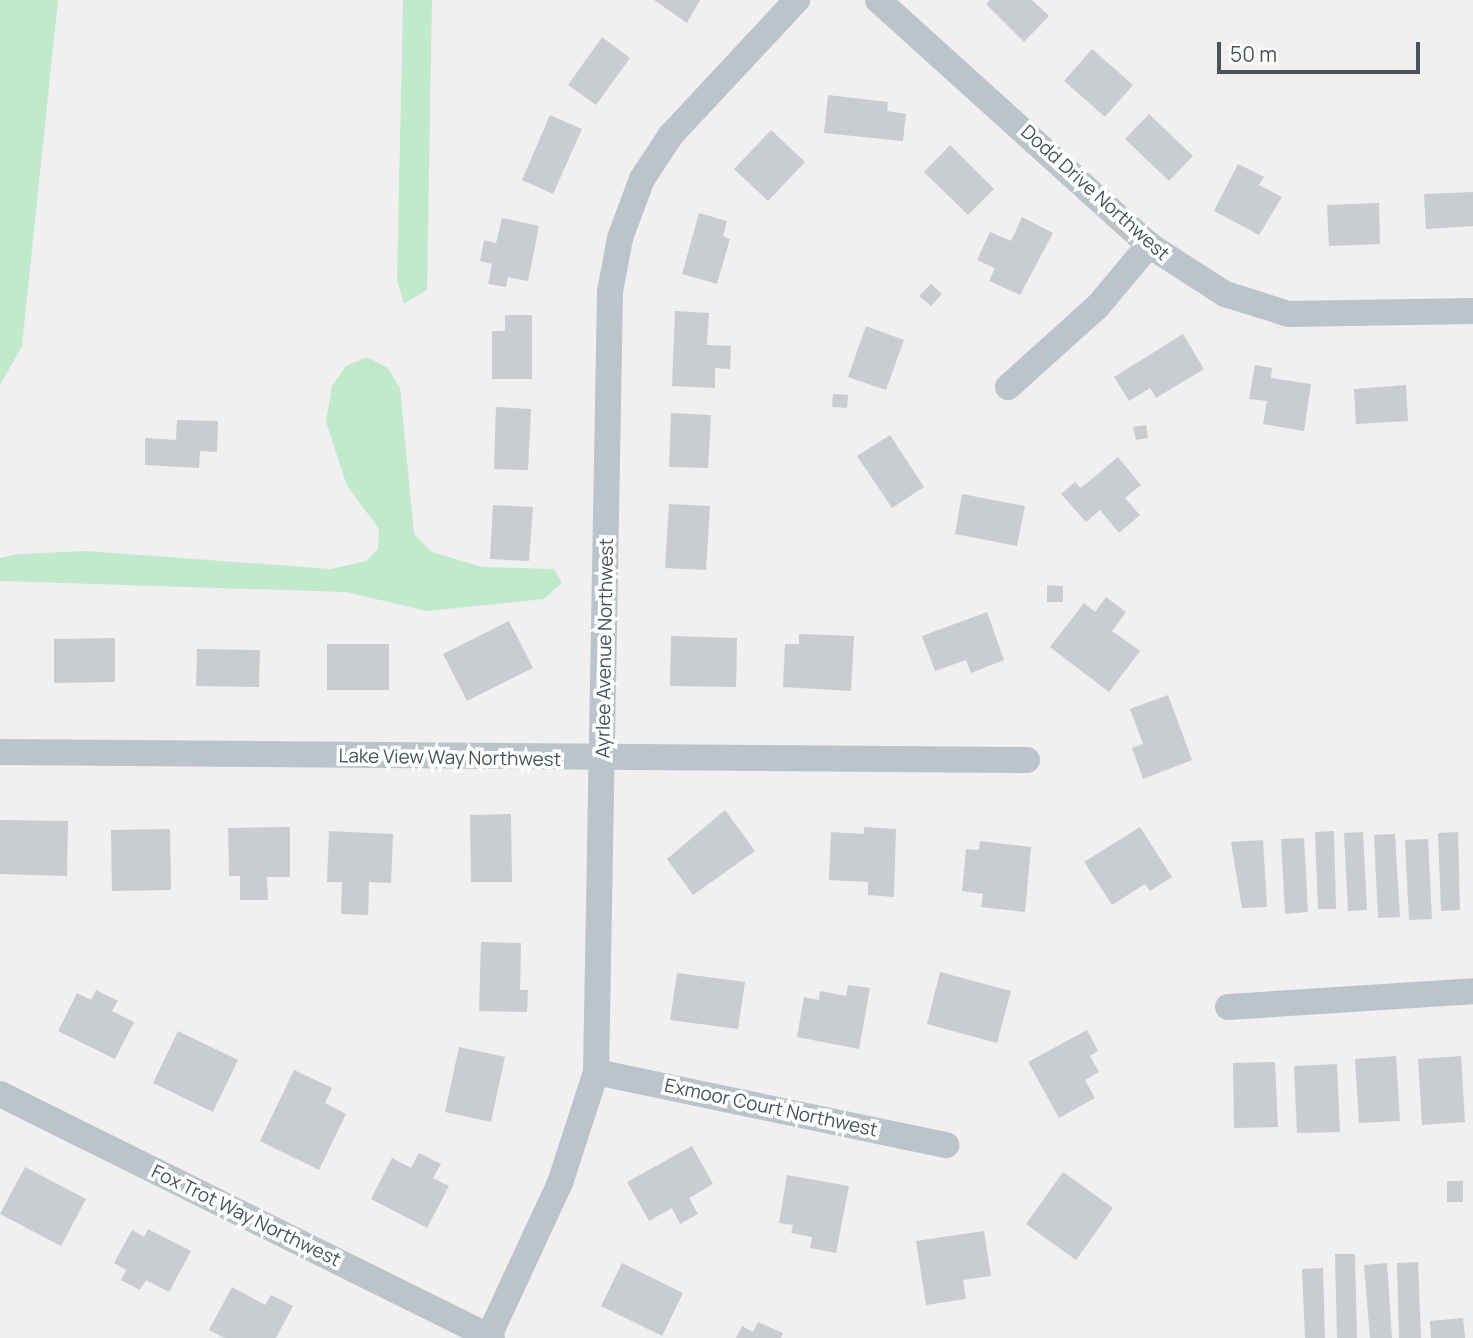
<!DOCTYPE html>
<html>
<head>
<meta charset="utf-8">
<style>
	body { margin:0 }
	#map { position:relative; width:1473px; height:1338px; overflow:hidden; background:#f1efef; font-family:Manrope,sans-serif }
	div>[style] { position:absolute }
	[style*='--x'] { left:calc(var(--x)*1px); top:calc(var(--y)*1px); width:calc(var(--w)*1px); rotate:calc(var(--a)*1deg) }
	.green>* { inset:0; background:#c1eacd }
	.building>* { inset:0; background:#c9ccd1 }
	.minor>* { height:26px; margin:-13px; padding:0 13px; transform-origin:13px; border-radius:13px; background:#bbc4ca }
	span { translate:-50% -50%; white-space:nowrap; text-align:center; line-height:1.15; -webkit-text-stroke:7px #fff; paint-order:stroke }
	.street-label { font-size:19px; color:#49535a }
	.scale { position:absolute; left:1217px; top:42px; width:203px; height:32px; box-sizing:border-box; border:4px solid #49535a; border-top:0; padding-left:9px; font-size:21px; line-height:24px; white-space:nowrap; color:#49535a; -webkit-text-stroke:5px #fff; paint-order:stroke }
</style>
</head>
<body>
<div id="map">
	<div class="green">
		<div style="clip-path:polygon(0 0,58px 0,22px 346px,0 385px)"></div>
		<div style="clip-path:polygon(403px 0,432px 0,427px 290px,404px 304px,397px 281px)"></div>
		<div style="clip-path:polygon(367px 357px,388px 368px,400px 388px,414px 534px,432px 552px,482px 567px,554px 569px,562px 583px,544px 599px,427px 611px,346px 592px,0 581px,0 558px,17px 554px,86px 551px,331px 569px,366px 561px,378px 549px,379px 529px,347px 486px,326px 422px,332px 386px,346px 366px)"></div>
	</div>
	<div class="building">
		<div style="clip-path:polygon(654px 0,700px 0,687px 23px)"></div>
		<div style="clip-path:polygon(990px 0,1032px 0,1049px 16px,1024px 42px,986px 4px)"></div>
		<div style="clip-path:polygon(602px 37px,630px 58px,596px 105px,568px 85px)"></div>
		<div style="clip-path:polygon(1092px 49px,1133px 85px,1105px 117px,1064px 81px)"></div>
		<div style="clip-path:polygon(828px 95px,888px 102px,887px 111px,906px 114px,903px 141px,824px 133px)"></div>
		<div style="clip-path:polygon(1149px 114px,1193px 156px,1169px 181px,1125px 139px)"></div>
		<div style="clip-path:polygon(550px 115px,582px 129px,553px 194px,522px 180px)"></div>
		<div style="clip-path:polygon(771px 130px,805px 162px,768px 201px,734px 169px)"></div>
		<div style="clip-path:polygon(950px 145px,994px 189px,968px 215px,924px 172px)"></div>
		<div style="clip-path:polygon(1238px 164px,1264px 177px,1259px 185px,1282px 197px,1259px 235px,1214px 211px)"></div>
		<div style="clip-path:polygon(1473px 192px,1473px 226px,1426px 229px,1424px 194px)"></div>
		<div style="clip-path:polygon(1379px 203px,1380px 244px,1329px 246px,1327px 205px)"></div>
		<div style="clip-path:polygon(699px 213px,727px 221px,723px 236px,730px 239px,717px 284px,682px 274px)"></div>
		<div style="clip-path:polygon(1022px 217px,1053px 233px,1020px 295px,989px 281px,995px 268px,977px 260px,990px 232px,1011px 241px)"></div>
		<div style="clip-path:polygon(502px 218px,539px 226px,528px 281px,508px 277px,506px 287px,488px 284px,492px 264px,480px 261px,484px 240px,496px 243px)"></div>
		<div style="clip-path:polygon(931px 284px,942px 294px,931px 306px,919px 296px)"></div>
		<div style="clip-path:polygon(675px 311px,709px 313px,707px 345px,731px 346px,730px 369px,715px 368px,715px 388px,672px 386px)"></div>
		<div style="clip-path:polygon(505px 315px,532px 315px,532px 379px,492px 379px,492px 331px,505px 331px)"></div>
		<div style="clip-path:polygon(866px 326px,904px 340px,886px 390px,848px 377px)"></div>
		<div style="clip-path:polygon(1183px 334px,1204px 369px,1156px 398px,1150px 388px,1129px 401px,1114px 377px)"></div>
		<div style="clip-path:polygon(1255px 365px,1272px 368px,1271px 378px,1311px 384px,1304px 431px,1263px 424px,1267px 401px,1249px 399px)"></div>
		<div style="clip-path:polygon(1406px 385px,1408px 421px,1356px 424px,1354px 389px)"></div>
		<div style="clip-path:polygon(833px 394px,848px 395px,847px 408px,832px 407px)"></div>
		<div style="clip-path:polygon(496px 407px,531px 409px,528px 470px,494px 469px)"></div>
		<div style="clip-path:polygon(671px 413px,711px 415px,708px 468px,669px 467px)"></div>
		<div style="clip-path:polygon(177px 420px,218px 421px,217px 452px,200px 451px,199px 468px,145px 465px,145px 438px,176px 440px)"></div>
		<div style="clip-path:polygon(1146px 425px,1148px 438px,1136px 440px,1133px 427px)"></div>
		<div style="clip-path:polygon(890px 435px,924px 487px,892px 508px,857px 456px)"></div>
		<div style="clip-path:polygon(1118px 457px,1141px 485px,1125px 498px,1140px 515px,1119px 533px,1100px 510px,1086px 522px,1061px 494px,1075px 482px,1081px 488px)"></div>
		<div style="clip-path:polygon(962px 494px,1025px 506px,1017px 546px,955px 534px)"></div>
		<div style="clip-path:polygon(669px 504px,710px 506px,706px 570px,665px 568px)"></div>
		<div style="clip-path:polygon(493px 505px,533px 507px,529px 561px,490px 559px)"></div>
		<div style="clip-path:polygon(1047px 585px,1063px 586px,1063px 602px,1047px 602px)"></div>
		<div style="clip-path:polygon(1106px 597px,1126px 612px,1112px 631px,1140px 651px,1109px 692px,1050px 647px,1084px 603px,1095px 612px)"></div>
		<div style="clip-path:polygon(987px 612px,1004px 660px,971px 673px,966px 660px,935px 671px,922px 636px)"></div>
		<div style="clip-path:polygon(509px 621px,533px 668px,467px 701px,443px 654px)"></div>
		<div style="clip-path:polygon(799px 634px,854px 636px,851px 691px,783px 687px,785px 644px,799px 644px)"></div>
		<div style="clip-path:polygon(671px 636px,737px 638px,736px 687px,670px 686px)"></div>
		<div style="clip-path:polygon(115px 638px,115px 682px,54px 683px,54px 639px)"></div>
		<div style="clip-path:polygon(327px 644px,389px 644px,389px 690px,327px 690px)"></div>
		<div style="clip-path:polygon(197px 649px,260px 650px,259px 687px,196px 686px)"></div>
		<div style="clip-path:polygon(1168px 695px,1192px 760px,1143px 779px,1132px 748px,1143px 744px,1130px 709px)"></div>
		<div style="clip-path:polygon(725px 810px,755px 851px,693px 895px,667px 859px)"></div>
		<div style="clip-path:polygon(511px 814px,512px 882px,471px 882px,470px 815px)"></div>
		<div style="clip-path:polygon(0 820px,68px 821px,67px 876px,0 874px)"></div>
		<div style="clip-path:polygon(290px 827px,290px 877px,267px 877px,268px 900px,240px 900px,240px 876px,229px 876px,228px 828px)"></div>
		<div style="clip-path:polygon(864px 827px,896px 829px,894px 897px,868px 895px,868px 882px,829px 880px,831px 832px,864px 834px)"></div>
		<div style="clip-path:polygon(1140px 827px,1172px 877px,1150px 891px,1145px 884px,1112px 905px,1084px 862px)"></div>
		<div style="clip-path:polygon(170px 829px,171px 890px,112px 891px,111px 830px)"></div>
		<div style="clip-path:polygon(329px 831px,393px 834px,391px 883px,369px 882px,368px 915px,341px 914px,342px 882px,327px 882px)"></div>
		<div style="clip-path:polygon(1334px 831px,1336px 909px,1318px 909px,1315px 832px)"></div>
		<div style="clip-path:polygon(1363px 832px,1367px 910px,1348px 911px,1344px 833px)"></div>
		<div style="clip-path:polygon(1458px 832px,1460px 910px,1441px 911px,1438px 833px)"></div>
		<div style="clip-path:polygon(1395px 834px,1400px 917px,1378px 918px,1374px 835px)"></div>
		<div style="clip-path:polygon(1304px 838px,1308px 912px,1285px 914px,1281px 839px)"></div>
		<div style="clip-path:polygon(1428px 839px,1432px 919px,1409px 920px,1405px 840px)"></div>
		<div style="clip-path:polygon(1263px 840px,1267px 907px,1242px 908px,1231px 842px)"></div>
		<div style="clip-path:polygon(980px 841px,1031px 847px,1025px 912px,981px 907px,983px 894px,962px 891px,966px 849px,979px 850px)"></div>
		<div style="clip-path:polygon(481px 942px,521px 943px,520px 990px,528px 990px,527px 1012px,479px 1011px)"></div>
		<div style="clip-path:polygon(940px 972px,1011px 991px,997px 1043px,927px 1024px)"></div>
		<div style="clip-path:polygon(677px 973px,745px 982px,738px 1029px,670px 1020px)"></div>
		<div style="clip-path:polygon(848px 985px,870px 988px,859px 1049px,797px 1037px,804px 997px,819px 1000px,820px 991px,846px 996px)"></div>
		<div style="clip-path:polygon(96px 990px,118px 1001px,112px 1011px,134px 1022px,115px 1059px,58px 1031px,77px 993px,91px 1000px)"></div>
		<div style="clip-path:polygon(1087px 1030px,1098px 1051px,1090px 1056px,1099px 1072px,1085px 1080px,1095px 1098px,1059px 1118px,1028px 1062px)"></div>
		<div style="clip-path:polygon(178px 1031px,238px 1060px,213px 1112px,153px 1083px)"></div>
		<div style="clip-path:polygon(459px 1047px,505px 1057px,491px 1122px,445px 1112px)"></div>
		<div style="clip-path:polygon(1396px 1056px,1400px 1121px,1359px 1123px,1355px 1059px)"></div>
		<div style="clip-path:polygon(1461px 1056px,1465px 1122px,1422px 1125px,1418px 1059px)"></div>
		<div style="clip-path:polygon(1275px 1062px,1278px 1127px,1234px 1128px,1233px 1063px)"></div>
		<div style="clip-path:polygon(1337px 1064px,1340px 1132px,1297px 1133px,1294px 1066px)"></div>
		<div style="clip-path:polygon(294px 1070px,332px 1088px,325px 1103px,346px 1114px,319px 1170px,260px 1141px)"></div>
		<div style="clip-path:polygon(692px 1146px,713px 1184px,689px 1198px,698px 1214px,680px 1224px,672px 1208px,649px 1221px,627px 1182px)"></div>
		<div style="clip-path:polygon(419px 1153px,441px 1164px,433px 1178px,449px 1186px,427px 1228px,371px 1199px,392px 1158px,411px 1168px)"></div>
		<div style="clip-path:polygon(25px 1167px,86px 1199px,61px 1246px,0 1214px)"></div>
		<div style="clip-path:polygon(1063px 1172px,1113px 1208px,1076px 1260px,1026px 1224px)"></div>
		<div style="clip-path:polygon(787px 1175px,849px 1186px,836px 1253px,810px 1248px,812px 1237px,791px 1233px,793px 1225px,779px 1223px)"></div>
		<div style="clip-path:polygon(1447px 1181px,1463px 1181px,1463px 1202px,1447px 1202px)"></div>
		<div style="clip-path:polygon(148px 1229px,191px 1251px,169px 1292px,146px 1280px,140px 1290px,121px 1280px,126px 1270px,114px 1263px,132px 1230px,144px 1237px)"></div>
		<div style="clip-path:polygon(984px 1231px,991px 1276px,963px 1280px,966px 1299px,926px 1305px,916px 1241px)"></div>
		<div style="clip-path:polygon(1335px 1254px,1355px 1254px,1357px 1338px,1337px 1338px)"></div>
		<div style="clip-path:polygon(1418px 1262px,1421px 1338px,1399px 1338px,1397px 1263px)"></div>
		<div style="clip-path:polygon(622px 1263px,683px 1293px,662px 1336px,601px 1306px)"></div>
		<div style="clip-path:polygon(1387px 1263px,1392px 1338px,1370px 1338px,1364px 1265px)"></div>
		<div style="clip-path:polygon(1323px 1268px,1325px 1338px,1305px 1338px,1302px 1269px)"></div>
		<div style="clip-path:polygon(232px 1287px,265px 1305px,271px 1295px,293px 1306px,276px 1338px,225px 1338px,209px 1330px)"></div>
		<div style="clip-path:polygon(1463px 1318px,1465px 1338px,1431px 1338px,1430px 1321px)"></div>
		<div style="clip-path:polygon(758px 1322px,783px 1333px,781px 1338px,736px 1338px,742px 1326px,753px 1332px)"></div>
	</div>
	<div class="minor">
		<div style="--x:878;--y:0;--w:365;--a:42.1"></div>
		<div style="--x:1149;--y:245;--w:90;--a:32.8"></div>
		<div style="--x:1225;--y:294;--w:67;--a:17.4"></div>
		<div style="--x:1289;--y:314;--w:184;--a:-0.9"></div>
		<div style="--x:1008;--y:387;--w:121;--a:-42"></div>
		<div style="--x:1098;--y:306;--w:80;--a:-50.1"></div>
		<div style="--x:0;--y:752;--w:1027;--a:0.45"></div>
		<div style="--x:1228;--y:1007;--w:246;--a:-3.7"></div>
		<div style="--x:596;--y:1072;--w:358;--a:11.8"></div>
		<div style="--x:0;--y:1094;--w:549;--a:26.38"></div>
		<div style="--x:488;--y:1338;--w:171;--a:-65.1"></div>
		<div style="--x:560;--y:1183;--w:117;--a:-72"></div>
		<div style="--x:596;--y:1072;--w:780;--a:-88.97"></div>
		<div style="--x:610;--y:292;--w:55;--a:-79.5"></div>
		<div style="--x:620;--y:238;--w:63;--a:-69.6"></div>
		<div style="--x:642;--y:179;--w:53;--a:-56.6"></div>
		<div style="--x:671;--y:135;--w:185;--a:-47"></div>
	</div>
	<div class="street-label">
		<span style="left:1095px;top:193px;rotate:42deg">Dodd Drive Northwest</span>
		<span style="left:605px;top:648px;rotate:-89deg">Ayrlee Avenue Northwest</span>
		<span style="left:450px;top:758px;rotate:1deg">Lake View Way Northwest</span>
		<span style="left:771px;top:1108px;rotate:12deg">Exmoor Court Northwest</span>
		<span style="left:246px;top:1216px;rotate:26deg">Fox Trot Way Northwest</span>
	</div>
	<div class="scale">50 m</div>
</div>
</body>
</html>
